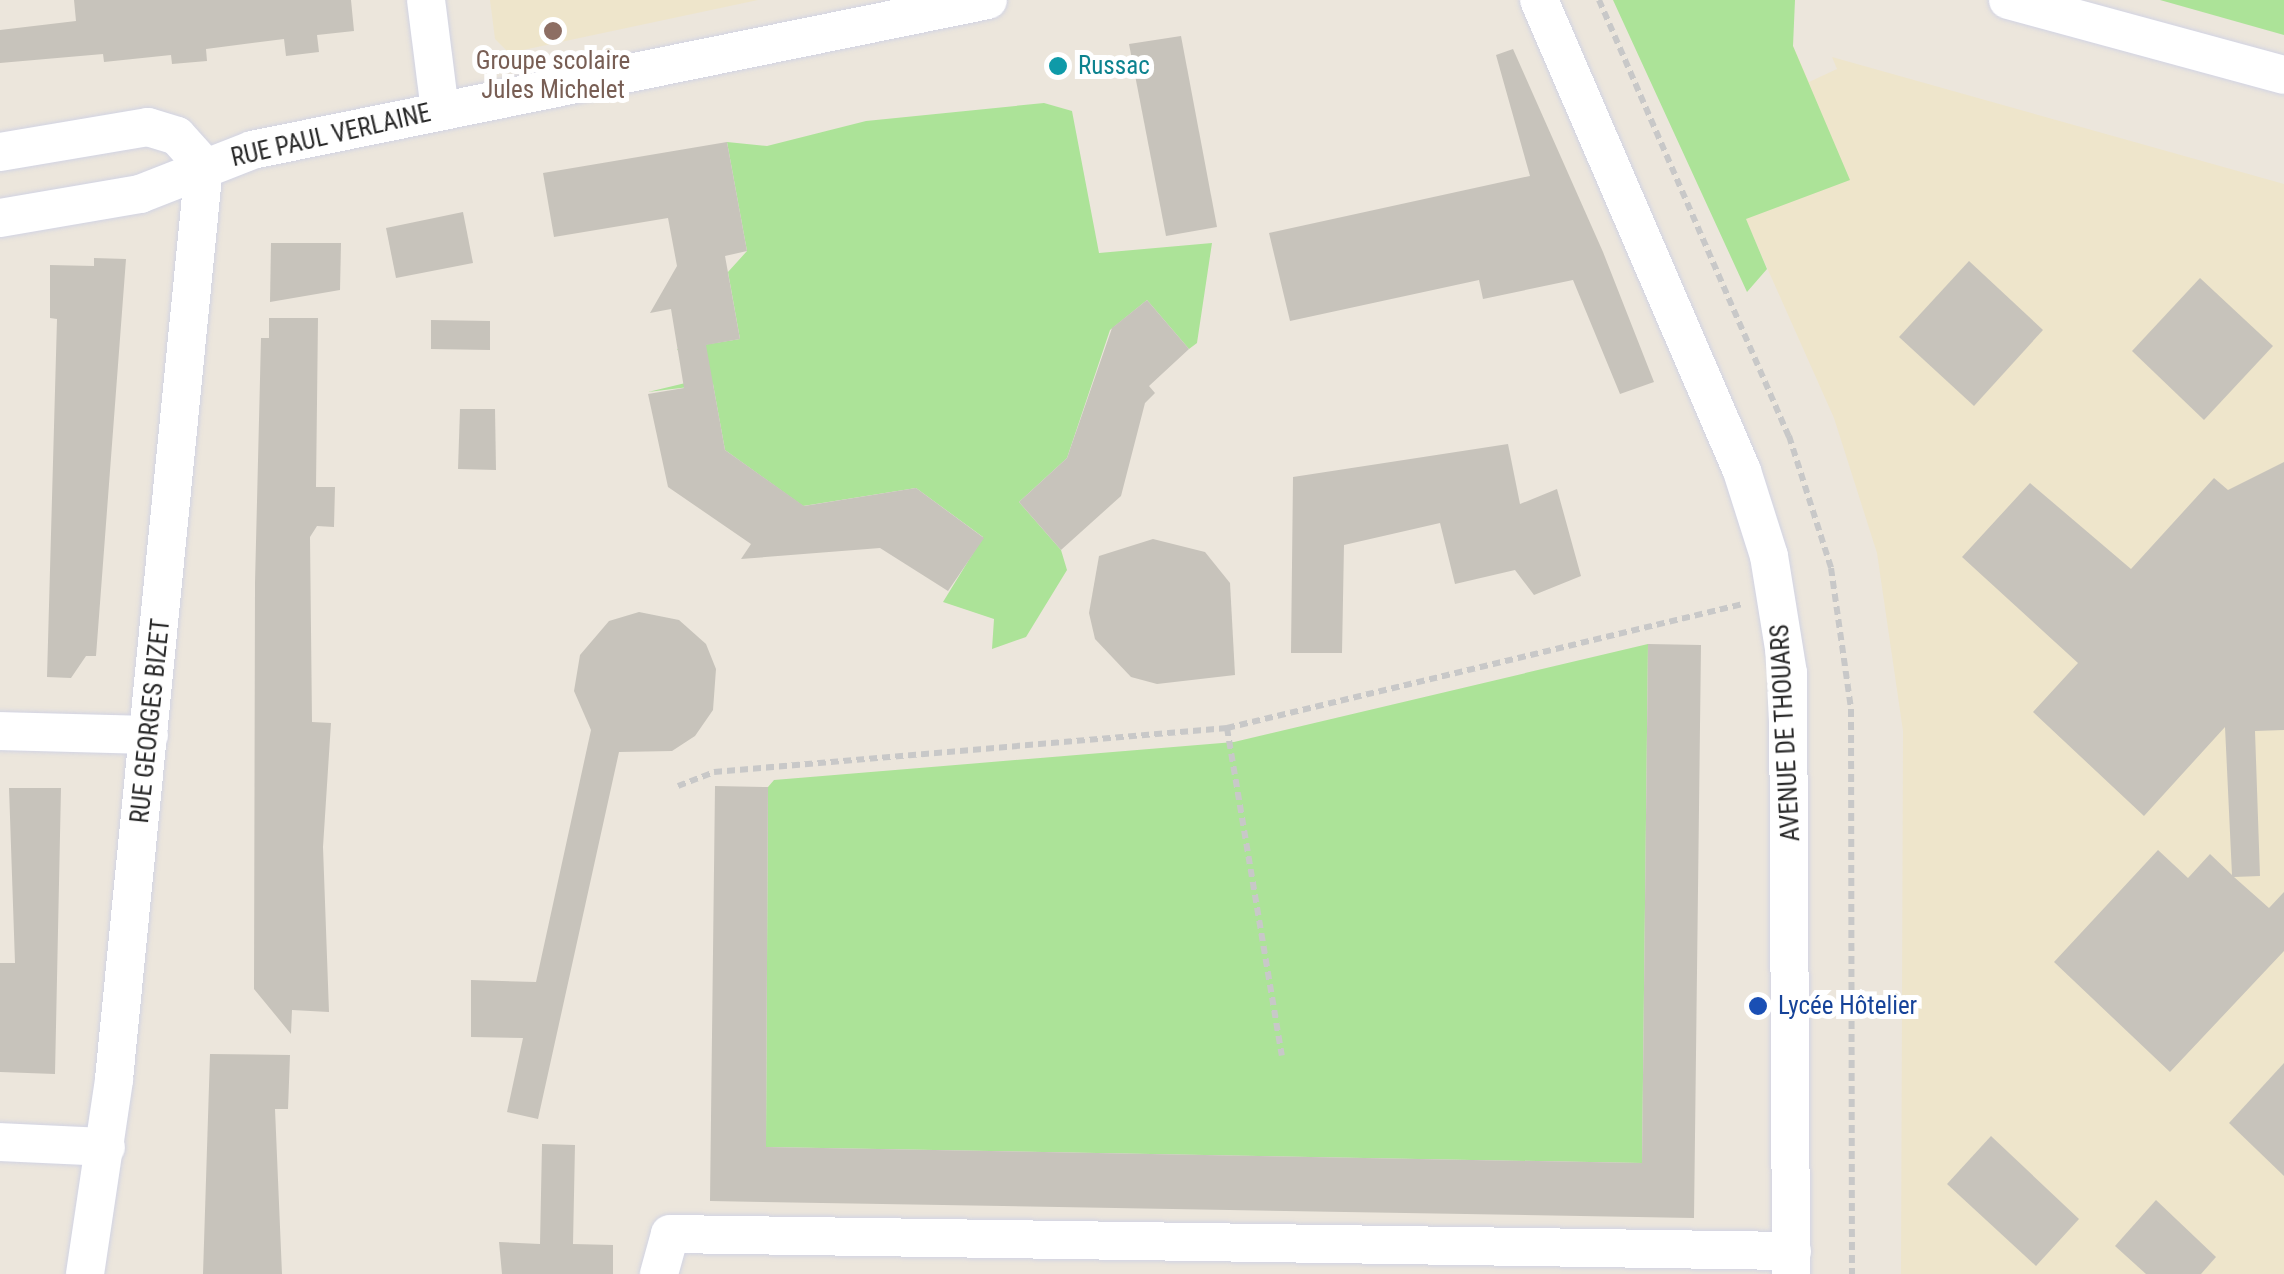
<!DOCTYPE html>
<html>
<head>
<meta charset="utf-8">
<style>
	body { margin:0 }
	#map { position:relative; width:2284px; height:1274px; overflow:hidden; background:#ece6dc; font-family:"Roboto Condensed",sans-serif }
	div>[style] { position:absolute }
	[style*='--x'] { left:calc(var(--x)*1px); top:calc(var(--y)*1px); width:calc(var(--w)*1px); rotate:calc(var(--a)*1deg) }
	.education>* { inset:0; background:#eee5cb }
	.green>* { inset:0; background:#ace398 }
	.building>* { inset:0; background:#c7c3bb }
	.path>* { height:6px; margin-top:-3px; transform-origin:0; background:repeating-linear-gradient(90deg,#c8c8c8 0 8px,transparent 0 13px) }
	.roads { filter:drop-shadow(0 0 2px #d1d3e3) drop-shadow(0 0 2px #d1d3e3) }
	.minor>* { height:38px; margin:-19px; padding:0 19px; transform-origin:19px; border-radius:19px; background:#fff }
	.dots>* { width:28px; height:28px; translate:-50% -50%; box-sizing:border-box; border:5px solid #fff; border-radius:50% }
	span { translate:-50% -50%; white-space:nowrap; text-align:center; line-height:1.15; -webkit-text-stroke:10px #fff; paint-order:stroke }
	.education-label { font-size:25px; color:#785e54 }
	.culture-label { font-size:25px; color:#0d838f }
	.left { translate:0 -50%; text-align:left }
	.street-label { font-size:25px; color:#2a2a2a }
	.transit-label { font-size:25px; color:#164399 }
</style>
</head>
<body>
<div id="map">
	<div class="education">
		<div style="clip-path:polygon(490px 0,758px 0,509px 53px,495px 39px)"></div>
		<div style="clip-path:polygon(1793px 46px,1809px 82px,1837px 69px,1832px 57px,2284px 184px,2284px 1274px,1901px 1274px,1903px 731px,1877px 553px,1834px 418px,1699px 115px)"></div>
	</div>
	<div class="green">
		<div style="clip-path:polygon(1613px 0,1795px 0,1793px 46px,1850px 180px,1746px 219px,1767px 269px,1747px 292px)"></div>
		<div style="clip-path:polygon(2160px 0,2284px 0,2284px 35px)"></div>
		<div style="clip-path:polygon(1044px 103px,1072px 111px,1099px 253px,1212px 243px,1197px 343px,1189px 349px,1147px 300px,1110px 330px,1067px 458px,1019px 502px,1061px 550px,1067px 570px,1026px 637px,992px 649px,994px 619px,943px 602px,983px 537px,916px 488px,803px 506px,725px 450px,713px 384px,648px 392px,698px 380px,677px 349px,740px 339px,728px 272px,747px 251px,727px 142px,767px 146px,866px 121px)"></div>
		<div style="clip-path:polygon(1648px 644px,1642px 1163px,766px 1147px,768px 787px,774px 780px,1234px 742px)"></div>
	</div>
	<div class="building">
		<div style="clip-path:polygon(74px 0,351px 0,354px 31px,317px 35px,319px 52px,286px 56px,284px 39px,206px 49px,207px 61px,172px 64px,171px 55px,104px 62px,103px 54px,0 63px,0 30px,76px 21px)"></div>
		<div style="clip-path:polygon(1181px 36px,1217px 227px,1166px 236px,1129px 44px)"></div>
		<div style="clip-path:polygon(1513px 49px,1603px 252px,1654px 382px,1620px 394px,1573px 280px,1483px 299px,1479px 280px,1290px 321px,1269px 233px,1530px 176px,1496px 55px)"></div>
		<div style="clip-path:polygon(727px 142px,747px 251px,725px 256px,740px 339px,706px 345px,725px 450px,804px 506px,916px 488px,984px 538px,948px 591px,880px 548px,741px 559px,751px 544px,668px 487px,648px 394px,684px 388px,671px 309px,650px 313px,677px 266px,668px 218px,554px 237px,543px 173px)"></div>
		<div style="clip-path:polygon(463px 212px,473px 263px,396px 278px,386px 228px)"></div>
		<div style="clip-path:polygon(271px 243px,341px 243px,340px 290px,270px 302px)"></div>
		<div style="clip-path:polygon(94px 258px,126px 259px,96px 656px,86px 656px,71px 678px,47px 677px,57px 319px,50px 318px,50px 265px,94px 266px)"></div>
		<div style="clip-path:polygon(1969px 261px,2043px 330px,1974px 406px,1899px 337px)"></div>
		<div style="clip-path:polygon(2200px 278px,2273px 346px,2204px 420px,2132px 351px)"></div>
		<div style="clip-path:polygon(1147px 300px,1189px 349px,1149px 386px,1155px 393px,1145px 403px,1121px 496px,1061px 550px,1019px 502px,1067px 458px,1112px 328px)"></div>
		<div style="clip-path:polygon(269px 318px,318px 318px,316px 487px,335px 487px,334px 527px,317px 526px,310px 537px,312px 722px,331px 723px,323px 847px,329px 1012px,292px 1010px,291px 1034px,254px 989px,255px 583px,261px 338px,269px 338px)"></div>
		<div style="clip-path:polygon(431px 320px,490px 321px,490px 350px,431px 349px)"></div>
		<div style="clip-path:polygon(460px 409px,495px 409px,496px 470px,458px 469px)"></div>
		<div style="clip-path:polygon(1508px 444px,1520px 504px,1557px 489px,1581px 576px,1534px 595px,1515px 570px,1455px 584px,1440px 523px,1344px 545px,1342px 653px,1291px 653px,1293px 477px)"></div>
		<div style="clip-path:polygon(2284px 462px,2284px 730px,2255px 731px,2260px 876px,2234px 877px,2269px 908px,2284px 892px,2284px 951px,2170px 1072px,2054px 962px,2158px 850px,2188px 878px,2210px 854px,2232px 875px,2225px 727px,2144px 816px,2033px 712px,2078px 663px,1962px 557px,2030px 483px,2131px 569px,2214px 478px,2228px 490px)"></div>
		<div style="clip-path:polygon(1153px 539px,1205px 552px,1230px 583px,1235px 675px,1157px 684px,1131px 677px,1095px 639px,1089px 613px,1099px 556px)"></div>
		<div style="clip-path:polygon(639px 612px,679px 620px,706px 644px,716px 669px,713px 710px,695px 736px,672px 751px,619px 752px,538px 1119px,507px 1112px,523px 1038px,471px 1037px,471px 980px,536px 982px,591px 730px,574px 691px,580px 655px,609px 621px)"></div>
		<div style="clip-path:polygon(1648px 644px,1701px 645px,1694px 1218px,710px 1201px,715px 786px,768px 787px,766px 1147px,1642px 1163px)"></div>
		<div style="clip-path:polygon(9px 788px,61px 788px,55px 1074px,0 1072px,0 963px,15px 963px)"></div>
		<div style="clip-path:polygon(210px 1054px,290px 1055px,288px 1109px,275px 1109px,282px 1274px,203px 1274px)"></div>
		<div style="clip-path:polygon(2284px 1063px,2284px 1176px,2229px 1123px)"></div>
		<div style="clip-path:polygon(1991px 1136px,2079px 1219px,2036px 1266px,1947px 1184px)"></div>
		<div style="clip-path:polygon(542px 1144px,575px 1145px,573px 1244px,613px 1245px,613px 1274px,502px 1274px,499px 1242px,540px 1244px)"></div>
		<div style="clip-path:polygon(2156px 1200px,2216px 1257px,2201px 1274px,2146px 1274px,2115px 1246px)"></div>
	</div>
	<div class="path">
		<div style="--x:1599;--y:0;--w:476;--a:66.5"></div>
		<div style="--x:1789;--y:436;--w:139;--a:72.3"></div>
		<div style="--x:1831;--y:568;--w:142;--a:81.9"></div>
		<div style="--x:1851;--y:709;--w:565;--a:89.9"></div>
		<div style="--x:1227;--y:728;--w:332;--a:80.5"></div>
		<div style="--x:678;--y:786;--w:39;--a:-21"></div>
		<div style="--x:714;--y:772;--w:515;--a:-4.9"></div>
		<div style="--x:1227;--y:728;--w:531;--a:-13.51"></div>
	</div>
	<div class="roads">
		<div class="minor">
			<div style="--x:426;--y:0;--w:112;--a:82.8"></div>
			<div style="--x:1539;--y:0;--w:513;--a:66.68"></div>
			<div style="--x:1742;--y:471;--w:89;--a:72.4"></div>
			<div style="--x:1769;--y:556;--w:119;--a:80.8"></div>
			<div style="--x:1788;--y:673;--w:601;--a:89.71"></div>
			<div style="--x:2008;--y:0;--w:286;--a:15.2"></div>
			<div style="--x:0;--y:152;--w:150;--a:-9.6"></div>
			<div style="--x:148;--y:127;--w:30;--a:17"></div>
			<div style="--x:177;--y:136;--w:40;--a:48"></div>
			<div style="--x:0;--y:218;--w:142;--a:-9.7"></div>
			<div style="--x:140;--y:194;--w:120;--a:-21.4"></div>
			<div style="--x:252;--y:150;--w:751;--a:-11.52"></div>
			<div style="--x:0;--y:731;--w:149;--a:1.5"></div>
			<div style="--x:0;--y:1142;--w:106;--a:2.7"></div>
			<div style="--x:85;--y:1274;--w:197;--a:-81.5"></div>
			<div style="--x:114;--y:1079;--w:917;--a:-84.37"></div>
			<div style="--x:659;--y:1274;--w:41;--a:-74.6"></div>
			<div style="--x:670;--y:1234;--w:1122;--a:0.87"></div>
		</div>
	</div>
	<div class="dots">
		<div style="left:553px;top:31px;background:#8d6e63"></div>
		<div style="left:1058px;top:66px;background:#0f9aa8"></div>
		<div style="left:1758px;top:1006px;background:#1a4fb4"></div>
	</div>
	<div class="education-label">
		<span style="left:553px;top:76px">Groupe scolaire<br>Jules Michelet</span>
	</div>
	<div class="culture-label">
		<span class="left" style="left:1078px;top:66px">Russac</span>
	</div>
	<div class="street-label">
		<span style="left:331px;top:136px;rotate:-13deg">RUE PAUL VERLAINE</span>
		<span style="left:151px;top:721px;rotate:-84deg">RUE GEORGES BIZET</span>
		<span style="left:1786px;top:733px;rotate:-93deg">AVENUE DE THOUARS</span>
	</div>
	<div class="transit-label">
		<span class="left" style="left:1778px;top:1006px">Lycée Hôtelier</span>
	</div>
</div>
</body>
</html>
